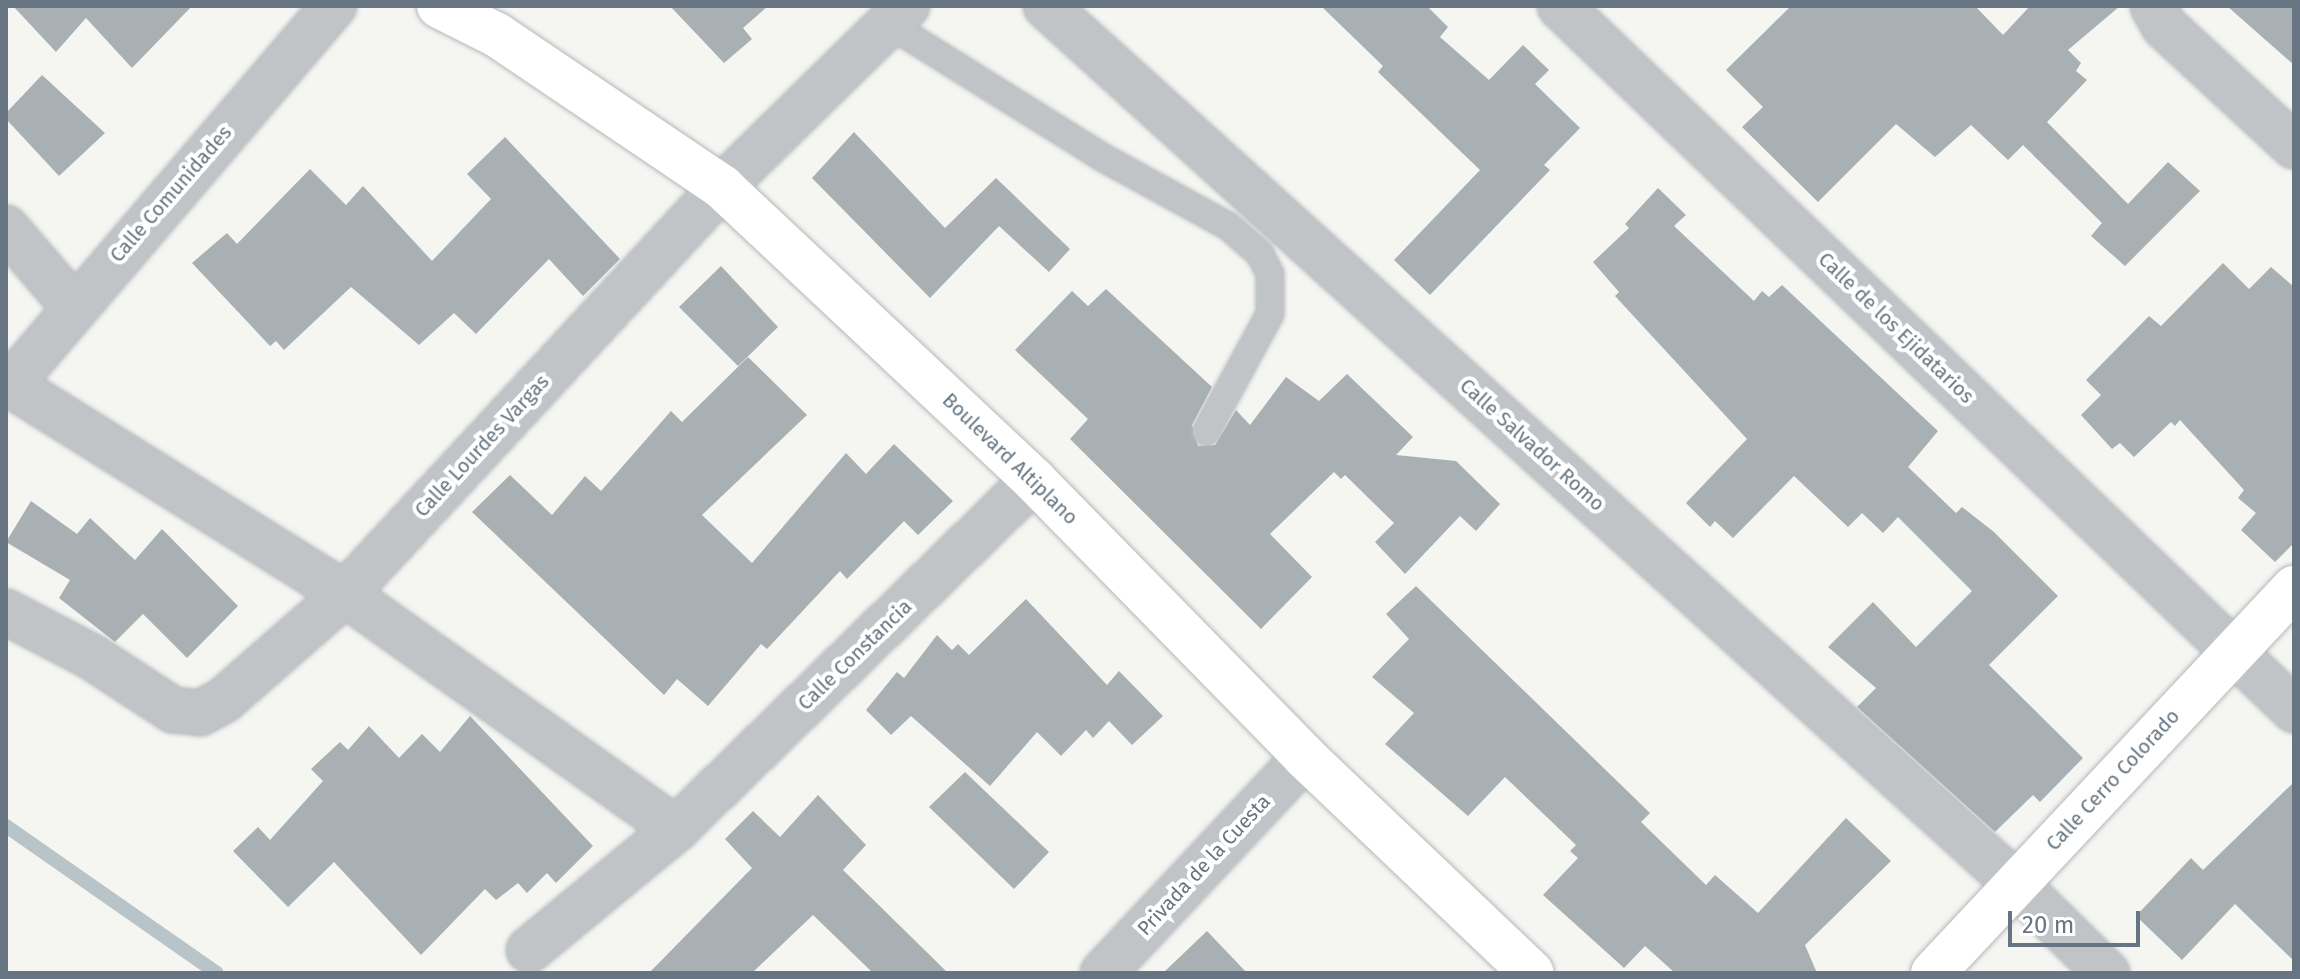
<!DOCTYPE html>
<html>
<head>
<meta charset="utf-8">
<style>
	body { margin:0 }
	#map { position:relative; width:2300px; height:979px; overflow:hidden; background:#f5f5f2; font-family:"Fira Sans",sans-serif }
	div>[style] { position:absolute }
	[style*='--x'] { left:calc(var(--x)*1px); top:calc(var(--y)*1px); width:calc(var(--w)*1px); rotate:calc(var(--a)*1deg) }
	.stream>* { height:14px; margin:-7px; padding:0 7px; transform-origin:7px; border-radius:7px; background:#b8c4c8 }
	.building>* { inset:0; background:#a8b0b4 }
	.roads { filter:drop-shadow(0 0 2px #b3b8bb) drop-shadow(0 0 2px #b3b8bb) }
	.lane>* { height:26px; margin:-13px; padding:0 13px; transform-origin:13px; border-radius:13px; background:#c0c4c7 }
	.street>* { height:44px; margin:-22px; padding:0 22px; transform-origin:22px; border-radius:22px; background:#c0c4c7 }
	.secondary>* { height:44px; margin:-22px; padding:0 22px; transform-origin:22px; border-radius:22px; background:#fff }
	span { translate:-50% -50%; white-space:nowrap; text-align:center; line-height:1.15; -webkit-text-stroke:8px #fff; paint-order:stroke }
	.street-label { font-size:20px; color:#667581 }
	.frame { position:absolute; inset:0; border:8px solid #667581; pointer-events:none }
	.scale { position:absolute; left:2008px; top:911px; width:132px; height:36px; box-sizing:border-box; border:4px solid #667581; border-top:0; padding-left:10px; font-size:24px; line-height:28px; white-space:nowrap; color:#667581; -webkit-text-stroke:6px #fff; paint-order:stroke }
</style>
</head>
<body>
<div id="map">
	<div class="stream">
		<div style="--x:6;--y:826;--w:257;--a:34.9"></div>
	</div>
	<div class="building">
		<div style="clip-path:polygon(13px 6px,192px 6px,132px 68px,86px 18px,56px 52px)"></div>
		<div style="clip-path:polygon(670px 6px,768px 6px,743px 28px,752px 39px,724px 63px)"></div>
		<div style="clip-path:polygon(1321px 6px,1427px 6px,1448px 27px,1440px 37px,1489px 80px,1523px 45px,1549px 70px,1535px 84px,1580px 128px,1544px 165px,1550px 170px,1430px 295px,1394px 260px,1480px 170px,1378px 72px,1383px 66px)"></div>
		<div style="clip-path:polygon(1791px 6px,1975px 6px,2003px 35px,2030px 6px,2120px 6px,2068px 50px,2081px 63px,2076px 71px,2087px 80px,2047px 122px,2128px 204px,2168px 162px,2200px 191px,2125px 266px,2091px 236px,2102px 223px,2023px 145px,2008px 160px,1971px 125px,1935px 157px,1896px 124px,1818px 202px,1742px 127px,1763px 107px,1726px 70px)"></div>
		<div style="clip-path:polygon(2227px 6px,2294px 6px,2294px 65px)"></div>
		<div style="clip-path:polygon(42px 75px,105px 133px,59px 176px,6px 119px,6px 113px)"></div>
		<div style="clip-path:polygon(854px 132px,945px 228px,996px 178px,1070px 249px,1049px 272px,999px 226px,930px 298px,812px 178px)"></div>
		<div style="clip-path:polygon(505px 137px,620px 259px,583px 296px,549px 259px,476px 334px,454px 313px,419px 345px,351px 287px,284px 350px,276px 341px,270px 346px,192px 263px,227px 233px,237px 244px,310px 169px,346px 205px,363px 186px,432px 261px,491px 199px,467px 174px)"></div>
		<div style="clip-path:polygon(1658px 188px,1686px 215px,1674px 226px,1754px 301px,1762px 291px,1769px 297px,1782px 285px,1938px 431px,1908px 467px,1956px 513px,1962px 507px,1994px 532px,2058px 596px,1989px 665px,2083px 758px,2040px 802px,2033px 795px,1995px 832px,1857px 707px,1876px 688px,1828px 647px,1873px 602px,1916px 647px,1972px 591px,1898px 517px,1883px 533px,1862px 513px,1848px 527px,1794px 476px,1733px 538px,1715px 521px,1710px 527px,1686px 503px,1747px 439px,1615px 296px,1619px 292px,1593px 262px,1629px 228px,1625px 224px)"></div>
		<div style="clip-path:polygon(2223px 263px,2249px 289px,2271px 267px,2294px 287px,2294px 543px,2275px 562px,2241px 530px,2256px 513px,2238px 498px,2244px 490px,2180px 420px,2175px 426px,2171px 422px,2134px 457px,2120px 443px,2112px 449px,2081px 415px,2101px 395px,2086px 380px,2149px 316px,2161px 326px)"></div>
		<div style="clip-path:polygon(721px 266px,778px 327px,738px 366px,679px 307px)"></div>
		<div style="clip-path:polygon(1106px 289px,1212px 387px,1192px 425px,1198px 446px,1215px 445px,1236px 410px,1250px 425px,1286px 377px,1319px 401px,1347px 374px,1413px 437px,1396px 455px,1456px 461px,1500px 504px,1476px 531px,1460px 516px,1405px 574px,1375px 542px,1394px 523px,1345px 475px,1341px 479px,1334px 472px,1270px 534px,1312px 577px,1261px 629px,1070px 439px,1088px 419px,1015px 350px,1072px 291px,1088px 306px)"></div>
		<div style="clip-path:polygon(748px 357px,807px 415px,702px 515px,752px 563px,846px 453px,866px 474px,894px 444px,953px 501px,918px 535px,904px 521px,847px 579px,840px 571px,767px 649px,761px 644px,708px 706px,677px 679px,664px 695px,472px 512px,510px 475px,552px 515px,585px 476px,601px 491px,671px 411px,682px 422px)"></div>
		<div style="clip-path:polygon(31px 501px,77px 534px,90px 518px,135px 560px,162px 529px,238px 606px,187px 658px,143px 614px,115px 642px,59px 598px,70px 580px,6px 542px)"></div>
		<div style="clip-path:polygon(1416px 586px,1650px 813px,1641px 822px,1706px 885px,1715px 875px,1758px 913px,1846px 818px,1891px 861px,1805px 945px,1817px 973px,1675px 973px,1645px 946px,1624px 968px,1543px 895px,1578px 858px,1570px 851px,1576px 845px,1505px 777px,1468px 816px,1385px 744px,1414px 713px,1372px 677px,1409px 639px,1386px 614px)"></div>
		<div style="clip-path:polygon(1026px 599px,1107px 685px,1119px 671px,1163px 716px,1132px 745px,1109px 721px,1093px 738px,1086px 730px,1061px 756px,1037px 732px,990px 786px,911px 716px,891px 735px,866px 710px,897px 672px,904px 678px,937px 635px,952px 650px,958px 644px,969px 655px)"></div>
		<div style="clip-path:polygon(470px 716px,593px 846px,556px 883px,547px 873px,527px 893px,518px 883px,496px 900px,485px 889px,421px 955px,334px 862px,288px 907px,233px 851px,258px 827px,270px 840px,323px 781px,311px 769px,340px 742px,348px 750px,369px 726px,399px 758px,422px 734px,440px 752px)"></div>
		<div style="clip-path:polygon(965px 772px,1049px 852px,1014px 889px,929px 807px)"></div>
		<div style="clip-path:polygon(2294px 782px,2294px 961px,2235px 904px,2182px 960px,2136px 916px,2191px 858px,2203px 870px)"></div>
		<div style="clip-path:polygon(818px 795px,866px 845px,843px 870px,948px 973px,873px 973px,813px 915px,752px 973px,649px 973px,752px 868px,725px 839px,753px 811px,780px 837px)"></div>
		<div style="clip-path:polygon(1207px 931px,1247px 973px,1163px 973px)"></div>
	</div>
	<div class="roads">
		<div class="lane">
			<div style="--x:889;--y:24;--w:249;--a:32"></div>
			<div style="--x:1100;--y:156;--w:146;--a:28.7"></div>
			<div style="--x:1228;--y:226;--w:43;--a:41.2"></div>
			<div style="--x:1260;--y:254;--w:22;--a:63"></div>
			<div style="--x:1270;--y:274;--w:40;--a:90"></div>
			<div style="--x:1270;--y:314;--w:134;--a:118.5"></div>
		</div>
		<div class="street">
			<div style="--x:1046;--y:6;--w:1310;--a:42.15"></div>
			<div style="--x:2017;--y:885;--w:126;--a:44.4"></div>
			<div style="--x:1560;--y:6;--w:1017;--a:43.8"></div>
			<div style="--x:2153;--y:6;--w:23;--a:61"></div>
			<div style="--x:2164;--y:26;--w:177;--a:42.7"></div>
			<div style="--x:6;--y:228;--w:103;--a:49.3"></div>
			<div style="--x:6;--y:382;--w:400;--a:32"></div>
			<div style="--x:345;--y:594;--w:406;--a:35.4"></div>
			<div style="--x:10;--y:385;--w:499;--a:-49.5"></div>
			<div style="--x:6;--y:612;--w:97;--a:27.6"></div>
			<div style="--x:92;--y:657;--w:97;--a:33.2"></div>
			<div style="--x:173;--y:710;--w:27;--a:6"></div>
			<div style="--x:200;--y:713;--w:27;--a:-28"></div>
			<div style="--x:224;--y:700;--w:161;--a:-41.2"></div>
			<div style="--x:345;--y:594;--w:555;--a:-47.19"></div>
			<div style="--x:722;--y:187;--w:259;--a:-44.4"></div>
			<div style="--x:529;--y:950;--w:190;--a:-39.5"></div>
			<div style="--x:676;--y:829;--w:500;--a:-44.3"></div>
			<div style="--x:1103;--y:973;--w:296;--a:-46.9"></div>
		</div>
		<div class="secondary">
			<div style="--x:439;--y:6;--w:65;--a:26.6"></div>
			<div style="--x:497;--y:35;--w:272;--a:34"></div>
			<div style="--x:722;--y:187;--w:428;--a:43.2"></div>
			<div style="--x:1034;--y:480;--w:388;--a:45.6"></div>
			<div style="--x:1305;--y:757;--w:313;--a:43.6"></div>
			<div style="--x:1933;--y:973;--w:528;--a:-46.84"></div>
		</div>
	</div>
	<div class="street-label">
		<span style="left:171px;top:194px;rotate:-49deg">Calle Comunidades</span>
		<span style="left:1896px;top:328px;rotate:44deg">Calle de los Ejidatarios</span>
		<span style="left:1532px;top:445px;rotate:42deg">Calle Salvador Romo</span>
		<span style="left:482px;top:446px;rotate:-47deg">Calle Lourdes Vargas</span>
		<span style="left:1010px;top:459px;rotate:44deg">Boulevard Altiplano</span>
		<span style="left:855px;top:655px;rotate:-44deg">Calle Constancia</span>
		<span style="left:2113px;top:780px;rotate:-47deg">Calle Cerro Colorado</span>
		<span style="left:1204px;top:865px;rotate:-47deg">Privada de la Cuesta</span>
	</div>
	<div class="frame"></div>
	<div class="scale">20 m</div>
</div>
</body>
</html>
